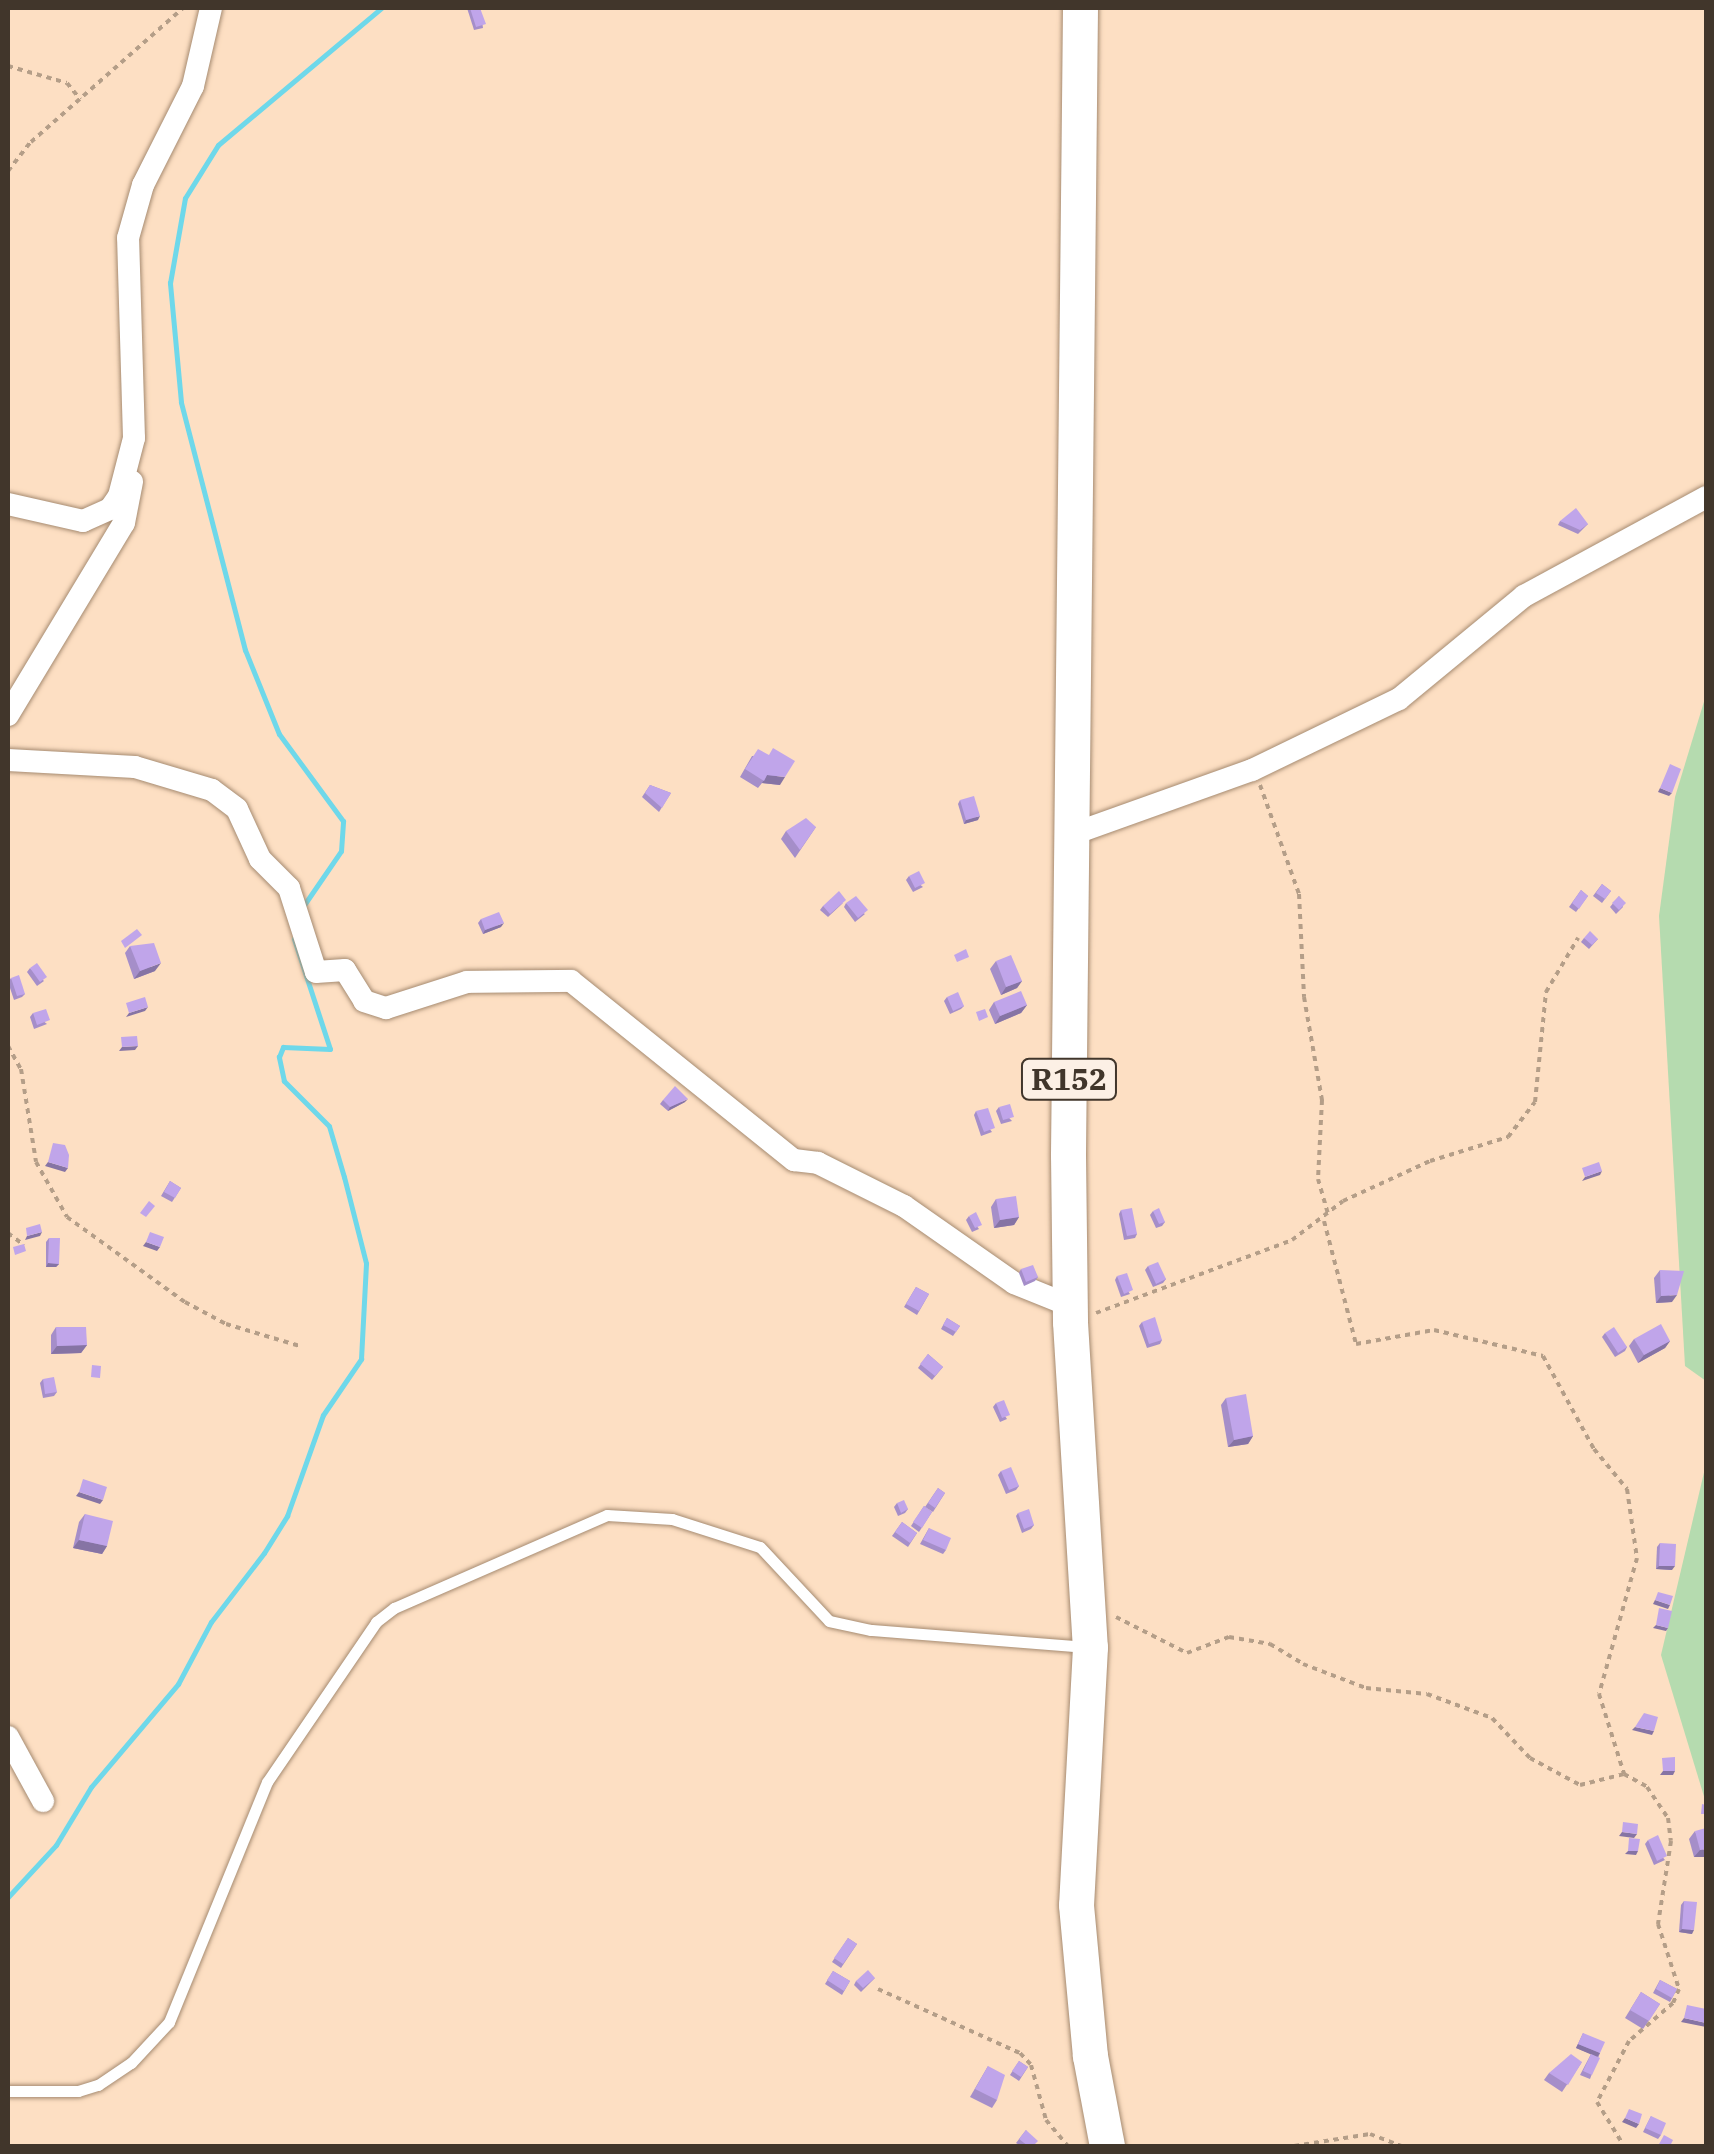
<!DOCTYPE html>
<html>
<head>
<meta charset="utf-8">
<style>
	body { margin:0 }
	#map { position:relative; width:1714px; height:2154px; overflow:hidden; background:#fddfc3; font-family:"IBM Plex Serif",serif }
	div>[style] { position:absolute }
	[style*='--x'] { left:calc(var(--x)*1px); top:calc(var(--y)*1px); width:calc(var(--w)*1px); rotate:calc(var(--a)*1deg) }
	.green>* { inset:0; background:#b5dbaf }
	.stream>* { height:5px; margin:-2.5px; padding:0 2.5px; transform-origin:2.5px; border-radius:2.5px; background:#6ed8ea }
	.path>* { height:4px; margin-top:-2px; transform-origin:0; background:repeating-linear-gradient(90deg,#b49e88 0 5px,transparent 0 10px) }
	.roads { filter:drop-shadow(0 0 2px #a68b71) drop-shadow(0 0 2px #a68b71) }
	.lane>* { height:11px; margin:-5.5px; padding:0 5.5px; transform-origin:5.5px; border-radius:5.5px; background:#fff }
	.street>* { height:22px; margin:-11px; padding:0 11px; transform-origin:11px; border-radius:11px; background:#fff }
	.primary>* { height:35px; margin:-17.5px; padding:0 17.5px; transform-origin:17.5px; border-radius:17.5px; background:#fff }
	.wall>* { inset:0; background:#a58ec9 }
	.shaded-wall>* { inset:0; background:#8674a4 }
	.building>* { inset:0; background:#c0a5ea }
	span { translate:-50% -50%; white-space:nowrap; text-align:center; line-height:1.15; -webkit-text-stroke:8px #fcf0e5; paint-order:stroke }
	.shield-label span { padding:2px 8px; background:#fcf0e5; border:2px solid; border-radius:8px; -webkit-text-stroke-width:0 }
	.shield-label { font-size:30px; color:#41362b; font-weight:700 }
	.frame { position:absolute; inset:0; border:10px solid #41362b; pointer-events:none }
</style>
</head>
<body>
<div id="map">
	<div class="green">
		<div style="clip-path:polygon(1706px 695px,1706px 1381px,1685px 1366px,1659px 916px,1675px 797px)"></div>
		<div style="clip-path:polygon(1706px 1464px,1706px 1803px,1661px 1655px)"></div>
	</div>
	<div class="stream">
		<div style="--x:304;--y:905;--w:65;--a:-55.6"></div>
		<div style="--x:341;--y:851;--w:30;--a:-86"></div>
		<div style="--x:343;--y:821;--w:108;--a:-126.3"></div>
		<div style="--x:279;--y:734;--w:91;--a:-112"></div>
		<div style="--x:245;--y:650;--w:256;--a:-104.5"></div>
		<div style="--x:181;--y:402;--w:120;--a:-95.3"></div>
		<div style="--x:170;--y:283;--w:86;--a:-80"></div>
		<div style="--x:185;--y:198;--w:62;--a:-58.1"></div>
		<div style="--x:218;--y:145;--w:213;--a:-40"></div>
		<div style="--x:8;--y:1897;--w:71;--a:-47.3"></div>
		<div style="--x:56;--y:1845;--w:68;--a:-58.9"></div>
		<div style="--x:91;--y:1787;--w:135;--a:-49.8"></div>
		<div style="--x:178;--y:1684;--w:70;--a:-62"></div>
		<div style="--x:211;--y:1622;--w:87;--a:-52.5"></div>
		<div style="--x:264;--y:1553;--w:44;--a:-58.1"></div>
		<div style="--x:287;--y:1516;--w:107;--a:-70.4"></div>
		<div style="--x:323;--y:1415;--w:68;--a:-55.8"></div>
		<div style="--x:361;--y:1359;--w:96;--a:-87"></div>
		<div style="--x:366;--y:1263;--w:89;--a:-104.3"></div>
		<div style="--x:344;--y:1177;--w:53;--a:-106.4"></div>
		<div style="--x:329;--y:1126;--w:64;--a:-135"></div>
		<div style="--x:284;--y:1081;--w:25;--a:-102"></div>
		<div style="--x:279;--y:1057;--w:11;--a:-68"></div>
		<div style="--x:283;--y:1047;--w:47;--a:2.4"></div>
		<div style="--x:330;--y:1049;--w:116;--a:-108.1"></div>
	</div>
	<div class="path">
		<div style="--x:8;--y:66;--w:61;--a:16.1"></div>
		<div style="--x:67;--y:83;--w:21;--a:51"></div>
		<div style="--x:8;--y:171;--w:37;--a:-52"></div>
		<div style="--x:31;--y:142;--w:203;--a:-41.4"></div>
		<div style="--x:1260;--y:785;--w:116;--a:70.3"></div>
		<div style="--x:1299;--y:894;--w:103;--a:87.2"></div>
		<div style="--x:1304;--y:997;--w:105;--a:80.1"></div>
		<div style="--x:1322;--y:1100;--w:79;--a:92.9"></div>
		<div style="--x:1318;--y:1179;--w:37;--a:74"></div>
		<div style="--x:8;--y:1046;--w:26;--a:61"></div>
		<div style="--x:21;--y:1069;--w:94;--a:80.8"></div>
		<div style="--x:36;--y:1162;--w:63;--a:60.6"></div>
		<div style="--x:67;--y:1217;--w:145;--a:35.8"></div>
		<div style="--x:185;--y:1302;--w:47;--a:28.2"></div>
		<div style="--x:226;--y:1324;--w:77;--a:16.6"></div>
		<div style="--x:1324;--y:1221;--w:127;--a:75.4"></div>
		<div style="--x:1356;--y:1344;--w:79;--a:-10.2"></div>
		<div style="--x:1434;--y:1330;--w:112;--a:13.4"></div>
		<div style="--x:1543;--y:1356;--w:106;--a:61.3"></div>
		<div style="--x:1594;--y:1449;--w:52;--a:50.5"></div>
		<div style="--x:1627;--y:1489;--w:70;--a:81.8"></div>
		<div style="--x:1637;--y:1558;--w:141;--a:105.6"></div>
		<div style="--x:1599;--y:1694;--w:84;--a:72.6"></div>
		<div style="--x:8;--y:1233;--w:20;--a:37"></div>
		<div style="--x:1096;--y:1313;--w:209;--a:-20.4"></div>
		<div style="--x:1292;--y:1240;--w:64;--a:-37.4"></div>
		<div style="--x:1343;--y:1201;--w:96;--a:-24.7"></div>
		<div style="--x:1430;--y:1161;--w:82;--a:-17.1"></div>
		<div style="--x:1508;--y:1137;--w:44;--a:-52.4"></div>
		<div style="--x:1535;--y:1102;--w:111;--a:-84.3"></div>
		<div style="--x:1546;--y:992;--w:63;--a:-59.3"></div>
		<div style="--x:1116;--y:1617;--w:80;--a:26.9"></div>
		<div style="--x:1187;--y:1653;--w:45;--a:-20.9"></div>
		<div style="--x:1229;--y:1637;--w:42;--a:9.7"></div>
		<div style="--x:1270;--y:1644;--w:39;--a:31"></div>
		<div style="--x:1303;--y:1664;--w:67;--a:20.9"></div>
		<div style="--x:1366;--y:1688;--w:61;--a:5.6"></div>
		<div style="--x:1427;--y:1694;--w:69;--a:20.3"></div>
		<div style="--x:1492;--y:1718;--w:55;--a:46.5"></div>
		<div style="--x:1530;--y:1758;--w:57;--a:28.4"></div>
		<div style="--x:1580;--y:1785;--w:45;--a:-14"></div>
		<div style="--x:1624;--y:1774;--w:26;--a:29"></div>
		<div style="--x:1647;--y:1787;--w:37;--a:56"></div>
		<div style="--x:1668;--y:1818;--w:23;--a:83"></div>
		<div style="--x:1671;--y:1841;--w:84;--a:98.9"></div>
		<div style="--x:1658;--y:1924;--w:68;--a:72.1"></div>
		<div style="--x:1679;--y:1989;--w:15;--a:113"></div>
		<div style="--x:1673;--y:2003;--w:58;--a:139.2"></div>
		<div style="--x:1629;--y:2041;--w:69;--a:117.7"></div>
		<div style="--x:1597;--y:2102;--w:52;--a:58.5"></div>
		<div style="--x:878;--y:1989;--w:156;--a:24.3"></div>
		<div style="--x:1020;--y:2053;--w:16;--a:47"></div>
		<div style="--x:1031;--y:2065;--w:57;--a:74.7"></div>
		<div style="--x:1046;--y:2120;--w:34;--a:50"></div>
		<div style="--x:1294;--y:2146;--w:77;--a:-9"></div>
		<div style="--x:1370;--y:2134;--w:34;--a:21"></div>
	</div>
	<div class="roads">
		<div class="lane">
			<div style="--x:8;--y:2091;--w:70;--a:0"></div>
			<div style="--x:78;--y:2091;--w:21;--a:-17"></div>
			<div style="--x:98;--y:2085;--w:40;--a:-34"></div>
			<div style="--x:131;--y:2063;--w:56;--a:-47.2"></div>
			<div style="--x:169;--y:2022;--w:259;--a:-67.8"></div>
			<div style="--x:267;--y:1782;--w:194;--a:-55.7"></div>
			<div style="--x:376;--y:1622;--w:23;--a:-38"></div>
			<div style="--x:394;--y:1608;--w:232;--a:-23.6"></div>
			<div style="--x:607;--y:1515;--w:65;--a:3.5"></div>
			<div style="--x:672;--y:1519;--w:92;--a:17.7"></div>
			<div style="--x:760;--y:1547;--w:101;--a:47"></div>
			<div style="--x:829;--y:1621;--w:43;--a:12.1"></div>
			<div style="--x:871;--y:1630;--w:217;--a:4.5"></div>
		</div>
		<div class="street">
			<div style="--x:8;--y:504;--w:77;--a:12.8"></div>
			<div style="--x:83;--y:521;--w:30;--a:-24"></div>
			<div style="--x:110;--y:509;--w:16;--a:-55"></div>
			<div style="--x:119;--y:496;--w:60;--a:-75.5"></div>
			<div style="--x:134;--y:438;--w:200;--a:-91.7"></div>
			<div style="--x:128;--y:238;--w:55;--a:-74.2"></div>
			<div style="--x:143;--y:185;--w:111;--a:-63.2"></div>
			<div style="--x:193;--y:86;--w:80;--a:-77"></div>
			<div style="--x:8;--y:715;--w:224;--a:-58.9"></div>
			<div style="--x:124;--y:523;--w:42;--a:-79"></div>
			<div style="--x:8;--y:760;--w:127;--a:3.2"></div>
			<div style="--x:135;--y:767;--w:80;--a:16.6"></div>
			<div style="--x:212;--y:790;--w:31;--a:37"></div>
			<div style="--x:237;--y:809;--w:55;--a:65.3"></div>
			<div style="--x:260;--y:859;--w:41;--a:45"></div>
			<div style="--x:289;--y:888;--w:88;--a:72.2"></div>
			<div style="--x:316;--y:972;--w:29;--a:-4"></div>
			<div style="--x:345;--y:970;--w:36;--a:58"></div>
			<div style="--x:364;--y:1001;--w:23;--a:18"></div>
			<div style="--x:386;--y:1008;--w:85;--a:-17.8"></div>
			<div style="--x:467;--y:982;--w:104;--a:-0.6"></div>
			<div style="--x:571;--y:981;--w:286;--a:38.8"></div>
			<div style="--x:794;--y:1160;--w:24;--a:7"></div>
			<div style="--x:818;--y:1163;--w:96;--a:26.6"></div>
			<div style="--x:904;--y:1206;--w:134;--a:35"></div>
			<div style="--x:1014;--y:1283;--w:61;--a:22"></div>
			<div style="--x:1073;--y:834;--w:190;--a:-19.7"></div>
			<div style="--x:1252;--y:770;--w:163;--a:-25.8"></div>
			<div style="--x:1399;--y:699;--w:162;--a:-39.5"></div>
			<div style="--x:1524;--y:596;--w:207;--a:-28.5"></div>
			<div style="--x:8;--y:1737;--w:73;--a:61.3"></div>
		</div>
		<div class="primary">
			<div style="--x:1080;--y:8;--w:1147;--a:90.6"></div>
			<div style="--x:1068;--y:1155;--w:167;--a:89.3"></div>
			<div style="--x:1070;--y:1322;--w:326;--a:86.5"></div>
			<div style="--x:1090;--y:1647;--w:258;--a:93.1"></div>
			<div style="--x:1076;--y:1905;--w:152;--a:84.7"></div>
			<div style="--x:1090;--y:2056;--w:92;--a:79.3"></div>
		</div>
	</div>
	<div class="wall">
		<div style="clip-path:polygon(467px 8px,480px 8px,483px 28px,474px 30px)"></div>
		<div style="clip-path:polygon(1560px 521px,1588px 524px,1578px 534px,1558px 525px)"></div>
		<div style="clip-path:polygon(769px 755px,780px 785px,762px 783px,758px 788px,740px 777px,752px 756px)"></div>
		<div style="clip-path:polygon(650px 785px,671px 793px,659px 812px,642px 797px)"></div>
		<div style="clip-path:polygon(960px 800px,978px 820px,964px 824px,958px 804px)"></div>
		<div style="clip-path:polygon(816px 827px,795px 858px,781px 839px,786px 831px)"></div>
		<div style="clip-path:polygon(909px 876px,923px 887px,913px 892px,906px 880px)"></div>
		<div style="clip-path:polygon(1602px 884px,1611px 891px,1602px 903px,1593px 896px)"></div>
		<div style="clip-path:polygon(1581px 890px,1588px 896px,1576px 912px,1569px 907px)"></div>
		<div style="clip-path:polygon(1619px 896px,1623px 907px,1616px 914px,1610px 907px)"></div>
		<div style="clip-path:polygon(843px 903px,828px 917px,820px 910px,823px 906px)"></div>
		<div style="clip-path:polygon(846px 903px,865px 914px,855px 922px,844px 907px)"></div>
		<div style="clip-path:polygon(481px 919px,501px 927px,483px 934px,478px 923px)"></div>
		<div style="clip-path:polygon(1584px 938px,1598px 939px,1589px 949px,1581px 942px)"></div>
		<div style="clip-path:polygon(130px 946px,155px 971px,134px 979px,125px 953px)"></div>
		<div style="clip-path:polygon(996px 961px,1022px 981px,1017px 988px,1001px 995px,990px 969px)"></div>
		<div style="clip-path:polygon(30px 968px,44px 981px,37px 986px,27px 972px)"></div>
		<div style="clip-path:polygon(11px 978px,25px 994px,22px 997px,14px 1000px,8px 982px)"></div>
		<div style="clip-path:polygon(947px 997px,964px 1006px,961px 1009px,950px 1014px,944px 1001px)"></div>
		<div style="clip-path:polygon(994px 1002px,1027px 1005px,1021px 1013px,995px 1024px,989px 1010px)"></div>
		<div style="clip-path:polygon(33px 1013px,47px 1024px,34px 1029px,30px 1017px)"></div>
		<div style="clip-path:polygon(663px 1100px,685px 1102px,668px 1111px,660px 1104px)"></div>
		<div style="clip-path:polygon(999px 1107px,1012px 1121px,1001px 1124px,996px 1111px)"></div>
		<div style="clip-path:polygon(976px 1111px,992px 1132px,981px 1136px,974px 1115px)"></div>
		<div style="clip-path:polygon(170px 1181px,181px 1188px,172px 1202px,161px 1196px)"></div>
		<div style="clip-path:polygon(996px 1199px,1019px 1217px,1014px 1225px,994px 1228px,991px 1207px)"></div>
		<div style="clip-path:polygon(1121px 1210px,1137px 1234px,1135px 1238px,1124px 1240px,1119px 1214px)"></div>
		<div style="clip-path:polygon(1153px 1211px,1165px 1222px,1162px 1226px,1156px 1228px,1150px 1215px)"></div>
		<div style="clip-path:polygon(969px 1216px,979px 1229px,972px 1232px,966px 1220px)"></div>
		<div style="clip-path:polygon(49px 1238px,59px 1264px,56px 1267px,46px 1267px,46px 1242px)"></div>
		<div style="clip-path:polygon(1148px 1266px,1166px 1279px,1163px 1283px,1153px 1287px,1145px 1270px)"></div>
		<div style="clip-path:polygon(1021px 1269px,1038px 1277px,1035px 1281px,1024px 1286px,1019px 1273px)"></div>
		<div style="clip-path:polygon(1660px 1270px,1672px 1302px,1656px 1303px,1654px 1278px)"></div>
		<div style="clip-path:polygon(1117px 1276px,1130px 1294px,1121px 1297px,1115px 1280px)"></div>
		<div style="clip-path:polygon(916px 1287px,929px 1294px,917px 1315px,904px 1307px)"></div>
		<div style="clip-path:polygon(947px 1318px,960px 1326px,953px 1336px,941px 1329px)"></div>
		<div style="clip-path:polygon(1142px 1322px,1162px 1340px,1160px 1344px,1147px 1348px,1139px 1326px)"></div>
		<div style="clip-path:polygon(56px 1327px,87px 1345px,81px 1353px,51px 1354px,51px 1335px)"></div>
		<div style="clip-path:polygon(1605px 1333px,1627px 1347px,1625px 1351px,1615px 1357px,1602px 1337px)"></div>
		<div style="clip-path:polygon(1634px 1339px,1670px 1341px,1665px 1348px,1638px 1363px,1629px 1346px)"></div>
		<div style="clip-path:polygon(928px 1354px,943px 1367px,932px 1380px,918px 1368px)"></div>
		<div style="clip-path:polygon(43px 1379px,57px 1392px,54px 1396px,43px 1398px,40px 1383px)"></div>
		<div style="clip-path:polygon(1226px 1398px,1253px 1436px,1248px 1444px,1228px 1447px,1221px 1405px)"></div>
		<div style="clip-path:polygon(996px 1403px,1007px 1419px,1000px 1422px,993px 1407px)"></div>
		<div style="clip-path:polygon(1001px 1471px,1019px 1486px,1016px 1490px,1006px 1494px,998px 1475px)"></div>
		<div style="clip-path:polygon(938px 1488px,945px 1493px,933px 1512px,925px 1507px)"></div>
		<div style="clip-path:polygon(897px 1503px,908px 1509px,905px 1513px,898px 1516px,894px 1507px)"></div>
		<div style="clip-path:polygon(924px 1506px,932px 1512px,919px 1532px,911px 1526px)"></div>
		<div style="clip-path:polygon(1018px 1513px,1034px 1525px,1031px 1529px,1022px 1533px,1016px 1516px)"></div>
		<div style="clip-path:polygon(85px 1514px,107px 1546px,102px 1554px,73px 1548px,79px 1522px)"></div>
		<div style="clip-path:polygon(902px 1522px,917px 1533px,908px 1547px,892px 1536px)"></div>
		<div style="clip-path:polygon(929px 1528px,946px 1550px,943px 1554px,920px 1544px)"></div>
		<div style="clip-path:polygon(1660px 1543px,1672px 1570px,1656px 1569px,1657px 1547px)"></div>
		<div style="clip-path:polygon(1695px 1831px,1706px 1857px,1694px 1857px,1689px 1839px)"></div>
		<div style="clip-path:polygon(1648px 1840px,1665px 1860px,1654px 1865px,1645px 1844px)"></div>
		<div style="clip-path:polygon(1684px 1901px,1692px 1934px,1679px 1932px,1681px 1905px)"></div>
		<div style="clip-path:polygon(848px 1938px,857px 1944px,841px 1968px,832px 1962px)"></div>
		<div style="clip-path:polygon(833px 1971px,850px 1981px,842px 1995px,825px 1984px)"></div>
		<div style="clip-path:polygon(875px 1978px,861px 1992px,854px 1985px,856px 1981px)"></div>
		<div style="clip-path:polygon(1660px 1980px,1677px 1989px,1670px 2002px,1653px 1993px)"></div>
		<div style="clip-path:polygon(1641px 1992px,1660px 2004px,1643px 2029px,1625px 2018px)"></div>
		<div style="clip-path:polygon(1583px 2033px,1600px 2053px,1590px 2079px,1580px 2075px,1591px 2054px,1576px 2048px)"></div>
		<div style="clip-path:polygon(1019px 2061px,1028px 2067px,1019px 2081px,1010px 2075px)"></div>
		<div style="clip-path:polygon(1582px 2062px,1562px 2092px,1544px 2080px,1549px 2073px)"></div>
		<div style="clip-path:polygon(988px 2066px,997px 2100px,992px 2108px,970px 2097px)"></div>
		<div style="clip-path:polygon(1651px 2116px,1661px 2135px,1658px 2139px,1643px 2132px)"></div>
		<div style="clip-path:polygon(1026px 2130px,1034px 2146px,1021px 2146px,1016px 2143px)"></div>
	</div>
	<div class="shaded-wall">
		<div style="clip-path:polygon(767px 775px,785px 777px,780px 785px,762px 783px)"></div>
		<div style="clip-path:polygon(1660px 788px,1672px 793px,1669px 796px,1658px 792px)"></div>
		<div style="clip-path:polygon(980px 816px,978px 820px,964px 824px,966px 820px)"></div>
		<div style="clip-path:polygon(504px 923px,501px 927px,483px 934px,485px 930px)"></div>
		<div style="clip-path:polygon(161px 963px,155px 971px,134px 979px,140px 971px)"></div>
		<div style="clip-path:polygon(1022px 981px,1017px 988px,1001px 995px,1006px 987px)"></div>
		<div style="clip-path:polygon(1027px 1005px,1021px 1013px,995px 1024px,1000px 1016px)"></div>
		<div style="clip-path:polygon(148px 1007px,145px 1011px,126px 1017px,129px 1013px)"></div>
		<div style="clip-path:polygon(138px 1046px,135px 1050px,119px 1051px,122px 1047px)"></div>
		<div style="clip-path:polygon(688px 1099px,685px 1102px,668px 1111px,670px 1107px)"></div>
		<div style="clip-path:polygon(48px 1162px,68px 1168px,65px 1172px,45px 1166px)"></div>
		<div style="clip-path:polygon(1602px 1171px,1600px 1175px,1582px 1181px,1585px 1177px)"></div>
		<div style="clip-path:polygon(1019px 1217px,1014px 1225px,994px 1228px,1000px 1220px)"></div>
		<div style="clip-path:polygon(42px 1232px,40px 1236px,25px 1240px,27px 1236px)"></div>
		<div style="clip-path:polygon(146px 1242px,160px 1247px,157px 1251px,143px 1246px)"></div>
		<div style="clip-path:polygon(48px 1263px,59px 1264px,56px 1267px,46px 1267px)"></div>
		<div style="clip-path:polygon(1677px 1295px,1672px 1302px,1656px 1303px,1661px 1296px)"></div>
		<div style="clip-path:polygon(1670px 1341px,1665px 1348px,1638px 1363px,1644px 1355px)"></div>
		<div style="clip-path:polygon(87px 1345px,81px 1353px,51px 1354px,57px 1346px)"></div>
		<div style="clip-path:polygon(1253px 1436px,1248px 1444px,1228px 1447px,1234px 1440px)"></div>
		<div style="clip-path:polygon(79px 1492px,103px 1500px,100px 1504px,76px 1496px)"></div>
		<div style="clip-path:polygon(79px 1540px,107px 1546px,102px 1554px,73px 1548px)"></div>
		<div style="clip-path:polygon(1659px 1566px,1675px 1566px,1672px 1570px,1656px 1569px)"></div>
		<div style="clip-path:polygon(1655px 1600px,1670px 1605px,1668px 1609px,1653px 1604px)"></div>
		<div style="clip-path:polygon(1656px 1625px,1668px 1628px,1666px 1631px,1653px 1628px)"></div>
		<div style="clip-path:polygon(1635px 1727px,1654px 1731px,1652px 1735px,1632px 1730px)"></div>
		<div style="clip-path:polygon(1663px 1771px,1675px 1771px,1673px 1775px,1660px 1775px)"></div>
		<div style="clip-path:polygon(1622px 1832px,1637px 1834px,1634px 1838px,1619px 1836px)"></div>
		<div style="clip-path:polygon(1706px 1849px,1706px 1857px,1694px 1857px,1700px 1850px)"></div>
		<div style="clip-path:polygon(1628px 1851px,1638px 1851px,1636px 1855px,1625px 1854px)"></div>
		<div style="clip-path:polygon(1682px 1929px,1694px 1930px,1692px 1934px,1679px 1932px)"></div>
		<div style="clip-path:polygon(1684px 2018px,1706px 2023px,1706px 2027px,1681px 2022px)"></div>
		<div style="clip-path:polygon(1578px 2044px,1600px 2053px,1597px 2057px,1576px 2048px)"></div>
		<div style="clip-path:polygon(1625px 2118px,1639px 2124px,1636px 2128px,1622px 2122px)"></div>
	</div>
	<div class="building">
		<div style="clip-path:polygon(470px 8px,480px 8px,486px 24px,476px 27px)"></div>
		<div style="clip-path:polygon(1576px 508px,1588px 524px,1580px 530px,1560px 521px)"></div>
		<div style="clip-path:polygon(773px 748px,795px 761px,785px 777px,767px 775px,764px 781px,745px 769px,758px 749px,769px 755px)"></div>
		<div style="clip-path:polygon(1670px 764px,1681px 769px,1672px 793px,1660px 788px)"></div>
		<div style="clip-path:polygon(650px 785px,671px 793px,662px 808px,645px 793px)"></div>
		<div style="clip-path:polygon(974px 796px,980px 816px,966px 820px,960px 800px)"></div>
		<div style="clip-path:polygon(806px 818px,816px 827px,800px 850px,786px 831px)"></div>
		<div style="clip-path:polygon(919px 871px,925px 883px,915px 888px,909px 876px)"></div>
		<div style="clip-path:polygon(1602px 884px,1611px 891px,1605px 899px,1596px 893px)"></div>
		<div style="clip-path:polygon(1581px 890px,1588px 896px,1579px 909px,1572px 903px)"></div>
		<div style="clip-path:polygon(839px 891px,846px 900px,830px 914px,823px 906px)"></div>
		<div style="clip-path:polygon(856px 896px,868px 910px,858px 918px,846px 903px)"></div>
		<div style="clip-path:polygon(1619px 896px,1626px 903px,1619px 910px,1612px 903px)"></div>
		<div style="clip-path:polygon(499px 912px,504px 923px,485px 930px,481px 919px)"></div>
		<div style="clip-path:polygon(137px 929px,142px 935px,125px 948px,121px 941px)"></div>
		<div style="clip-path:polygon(1590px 931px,1598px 939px,1592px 945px,1584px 938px)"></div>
		<div style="clip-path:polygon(154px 943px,161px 963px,140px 971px,130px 946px)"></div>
		<div style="clip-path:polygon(966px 949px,969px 957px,957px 962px,954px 955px)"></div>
		<div style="clip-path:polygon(1011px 955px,1022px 981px,1006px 987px,996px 961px)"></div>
		<div style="clip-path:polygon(37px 963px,47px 977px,40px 982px,30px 968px)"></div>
		<div style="clip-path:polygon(19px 975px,25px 994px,17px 996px,11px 978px)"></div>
		<div style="clip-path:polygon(1021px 991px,1027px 1005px,1000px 1016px,994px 1002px)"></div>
		<div style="clip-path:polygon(958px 992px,964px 1006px,953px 1011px,947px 997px)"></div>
		<div style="clip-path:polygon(145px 997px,148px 1007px,129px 1013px,126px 1003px)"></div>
		<div style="clip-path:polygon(46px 1009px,50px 1020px,37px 1025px,33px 1013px)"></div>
		<div style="clip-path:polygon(985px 1009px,988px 1017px,979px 1021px,976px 1012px)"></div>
		<div style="clip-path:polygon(137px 1036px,138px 1046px,122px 1047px,121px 1037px)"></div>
		<div style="clip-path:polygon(675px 1086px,688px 1099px,670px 1107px,663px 1100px)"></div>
		<div style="clip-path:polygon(1010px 1104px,1014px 1117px,1003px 1120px,999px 1107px)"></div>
		<div style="clip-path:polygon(988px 1108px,995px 1128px,984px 1132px,976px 1111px)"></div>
		<div style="clip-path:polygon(53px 1143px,65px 1145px,69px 1155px,68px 1168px,48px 1162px)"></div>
		<div style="clip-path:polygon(1599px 1162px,1602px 1171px,1585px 1177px,1582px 1168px)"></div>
		<div style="clip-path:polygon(170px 1181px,181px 1188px,175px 1198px,164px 1192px)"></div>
		<div style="clip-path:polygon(1016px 1196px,1019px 1217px,1000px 1220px,996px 1199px)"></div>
		<div style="clip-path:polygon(149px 1201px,155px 1206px,146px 1217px,140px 1213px)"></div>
		<div style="clip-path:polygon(1132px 1208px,1137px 1234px,1127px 1236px,1121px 1210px)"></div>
		<div style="clip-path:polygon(1159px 1208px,1165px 1222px,1159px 1224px,1153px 1211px)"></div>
		<div style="clip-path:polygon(976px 1212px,982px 1225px,975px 1228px,969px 1216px)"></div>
		<div style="clip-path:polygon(40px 1224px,42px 1232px,27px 1236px,26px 1228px)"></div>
		<div style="clip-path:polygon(150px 1232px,164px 1237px,160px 1247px,146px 1242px)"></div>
		<div style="clip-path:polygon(49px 1238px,60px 1238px,59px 1264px,48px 1263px)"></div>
		<div style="clip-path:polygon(24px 1244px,26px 1251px,15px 1255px,13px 1247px)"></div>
		<div style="clip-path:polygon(1158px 1262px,1166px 1279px,1156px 1284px,1148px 1266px)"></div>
		<div style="clip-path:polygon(1033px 1265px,1038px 1277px,1026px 1282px,1021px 1269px)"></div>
		<div style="clip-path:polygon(1660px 1270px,1684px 1271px,1677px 1295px,1661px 1296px)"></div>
		<div style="clip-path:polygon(1127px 1273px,1133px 1290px,1124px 1294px,1117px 1276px)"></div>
		<div style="clip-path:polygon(916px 1287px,929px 1294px,919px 1311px,906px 1304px)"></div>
		<div style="clip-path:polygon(1155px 1317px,1162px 1340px,1149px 1344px,1142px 1322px)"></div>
		<div style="clip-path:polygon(947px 1318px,960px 1326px,956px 1332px,943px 1325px)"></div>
		<div style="clip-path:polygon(1661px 1324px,1670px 1341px,1644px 1355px,1634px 1339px)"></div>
		<div style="clip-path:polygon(56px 1327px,86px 1327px,87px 1345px,57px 1346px)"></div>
		<div style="clip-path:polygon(1614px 1327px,1627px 1347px,1618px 1353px,1605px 1333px)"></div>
		<div style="clip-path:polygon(928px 1354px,943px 1367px,935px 1376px,920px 1364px)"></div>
		<div style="clip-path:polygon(92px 1365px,101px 1366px,100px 1378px,91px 1377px)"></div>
		<div style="clip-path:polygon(54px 1377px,57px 1392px,45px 1394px,43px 1379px)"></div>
		<div style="clip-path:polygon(1246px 1394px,1253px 1436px,1234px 1440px,1226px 1398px)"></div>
		<div style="clip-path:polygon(1004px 1400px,1010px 1415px,1002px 1418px,996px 1403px)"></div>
		<div style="clip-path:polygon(1011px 1467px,1019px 1486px,1009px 1490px,1001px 1471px)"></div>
		<div style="clip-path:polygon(83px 1479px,107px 1487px,103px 1500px,79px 1492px)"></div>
		<div style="clip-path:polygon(938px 1488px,945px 1493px,935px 1508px,928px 1503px)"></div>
		<div style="clip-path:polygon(904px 1500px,908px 1509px,901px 1513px,897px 1503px)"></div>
		<div style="clip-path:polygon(924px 1506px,932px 1512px,922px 1528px,913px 1522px)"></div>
		<div style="clip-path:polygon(1029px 1509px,1034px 1525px,1024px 1529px,1018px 1513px)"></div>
		<div style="clip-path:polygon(85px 1514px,113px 1521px,107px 1546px,79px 1540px)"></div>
		<div style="clip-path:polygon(902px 1522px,917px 1533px,910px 1543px,895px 1532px)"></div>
		<div style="clip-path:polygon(929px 1528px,951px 1538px,946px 1550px,923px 1540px)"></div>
		<div style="clip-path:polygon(1660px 1543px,1676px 1544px,1675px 1566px,1659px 1566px)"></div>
		<div style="clip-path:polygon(1658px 1592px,1673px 1596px,1670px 1605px,1655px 1600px)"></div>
		<div style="clip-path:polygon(1659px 1608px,1672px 1611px,1668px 1628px,1656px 1625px)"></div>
		<div style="clip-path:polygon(1644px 1713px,1658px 1717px,1654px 1731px,1635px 1727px)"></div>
		<div style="clip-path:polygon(1675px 1757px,1675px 1771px,1663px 1771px,1662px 1758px)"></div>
		<div style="clip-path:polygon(1702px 1804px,1706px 1805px,1706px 1814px,1701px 1814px)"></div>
		<div style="clip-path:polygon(1623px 1822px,1638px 1824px,1637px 1834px,1622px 1832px)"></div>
		<div style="clip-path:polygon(1706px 1828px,1706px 1849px,1700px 1850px,1695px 1831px)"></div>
		<div style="clip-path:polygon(1658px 1835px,1667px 1856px,1657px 1861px,1648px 1840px)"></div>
		<div style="clip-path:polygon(1629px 1838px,1640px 1839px,1638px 1851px,1628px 1851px)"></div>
		<div style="clip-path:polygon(1684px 1901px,1697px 1902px,1694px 1930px,1682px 1929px)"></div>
		<div style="clip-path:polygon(848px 1938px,857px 1944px,843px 1964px,834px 1958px)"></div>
		<div style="clip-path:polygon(868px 1970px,875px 1978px,863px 1988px,856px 1981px)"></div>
		<div style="clip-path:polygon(833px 1971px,850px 1981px,844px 1991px,827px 1980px)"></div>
		<div style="clip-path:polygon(1660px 1980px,1677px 1989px,1672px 1998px,1656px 1989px)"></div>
		<div style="clip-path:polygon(1641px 1992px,1660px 2004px,1649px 2021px,1630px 2010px)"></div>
		<div style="clip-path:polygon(1687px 2005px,1706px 2009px,1706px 2023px,1684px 2018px)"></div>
		<div style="clip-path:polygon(1583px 2033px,1605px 2042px,1600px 2053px,1578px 2044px)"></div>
		<div style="clip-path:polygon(1571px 2054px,1582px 2062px,1568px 2085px,1549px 2073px)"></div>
		<div style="clip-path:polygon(1591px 2054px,1600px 2058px,1592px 2075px,1583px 2071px)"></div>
		<div style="clip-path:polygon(1019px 2061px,1028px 2067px,1021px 2077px,1012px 2071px)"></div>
		<div style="clip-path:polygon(988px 2066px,1005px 2075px,997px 2100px,975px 2089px)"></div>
		<div style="clip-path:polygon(1629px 2109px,1642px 2114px,1639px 2124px,1625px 2118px)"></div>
		<div style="clip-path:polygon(1651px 2116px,1666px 2123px,1661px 2135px,1645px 2128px)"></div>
		<div style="clip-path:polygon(1026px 2130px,1038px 2141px,1033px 2146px,1028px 2146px,1019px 2139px)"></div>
		<div style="clip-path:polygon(1664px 2135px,1673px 2140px,1670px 2146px,1658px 2146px)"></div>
	</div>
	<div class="shield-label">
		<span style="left:1069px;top:1079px">R152</span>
	</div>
	<div class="frame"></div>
</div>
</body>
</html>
